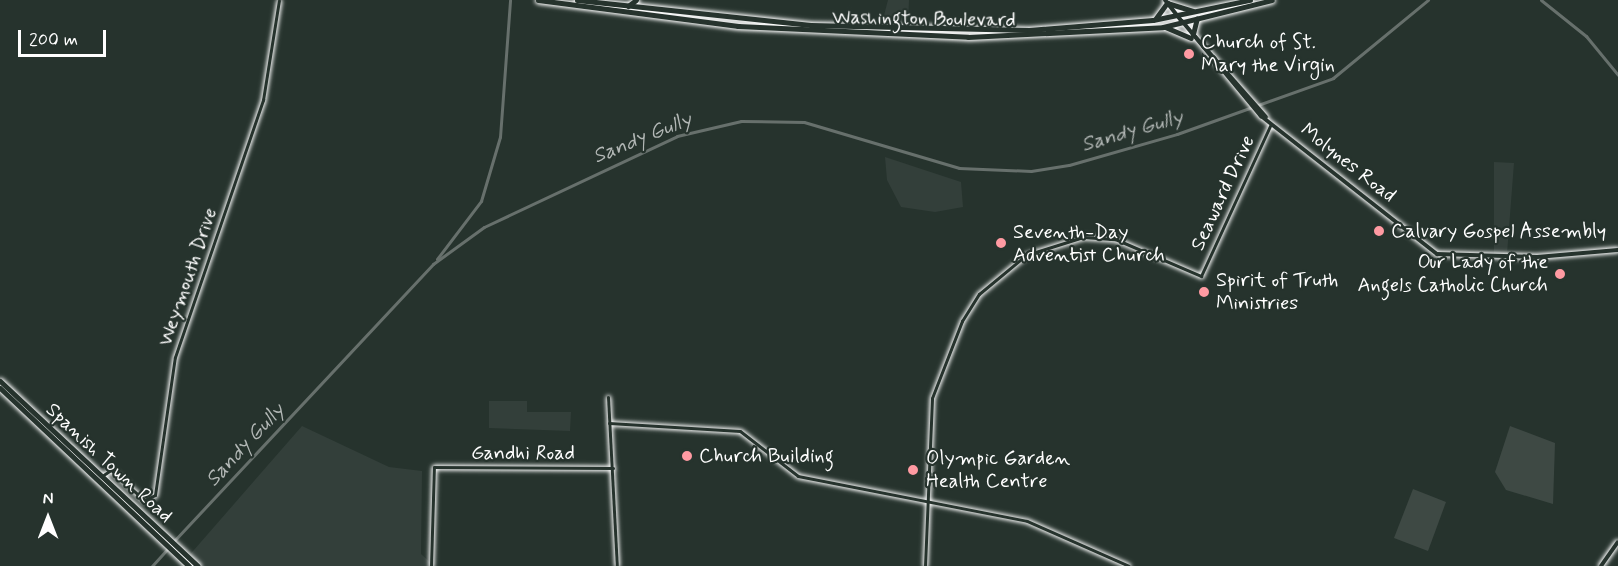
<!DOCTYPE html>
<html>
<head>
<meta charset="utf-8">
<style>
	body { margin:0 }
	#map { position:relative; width:1618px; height:566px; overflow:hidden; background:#26332d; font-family:Mynerve,sans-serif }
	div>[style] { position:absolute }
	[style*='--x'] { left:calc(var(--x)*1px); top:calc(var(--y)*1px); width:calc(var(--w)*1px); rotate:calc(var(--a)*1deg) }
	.built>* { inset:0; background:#333f3a }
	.green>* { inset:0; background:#3e4944 }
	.canal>* { height:3px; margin:-1.5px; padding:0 1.5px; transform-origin:1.5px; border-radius:1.5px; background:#67706c }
	.roads { filter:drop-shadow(0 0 2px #fff) drop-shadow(0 0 2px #fff) }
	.tertiary>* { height:3px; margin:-1.5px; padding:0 1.5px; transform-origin:1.5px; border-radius:1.5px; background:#26332d }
	.secondary>* { height:4px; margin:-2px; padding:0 2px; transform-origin:2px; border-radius:2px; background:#26332d }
	.trunk>* { height:5px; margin:-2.5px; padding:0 2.5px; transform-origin:2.5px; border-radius:2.5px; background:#26332d }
	.dots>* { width:16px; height:16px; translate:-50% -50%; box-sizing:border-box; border:3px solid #26332d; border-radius:50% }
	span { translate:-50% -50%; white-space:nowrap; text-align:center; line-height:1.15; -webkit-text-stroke:4.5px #26332d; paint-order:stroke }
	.street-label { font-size:20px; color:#fff }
	.poi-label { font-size:20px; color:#fff }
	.left { translate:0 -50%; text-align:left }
	.right { translate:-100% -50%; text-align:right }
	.water-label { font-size:21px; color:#b3b8b6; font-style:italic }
	.north { position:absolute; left:18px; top:488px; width:60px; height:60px; -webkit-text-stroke:4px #26332d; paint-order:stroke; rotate:0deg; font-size:16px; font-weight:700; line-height:24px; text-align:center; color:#fff }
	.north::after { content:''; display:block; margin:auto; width:21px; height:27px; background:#fff; clip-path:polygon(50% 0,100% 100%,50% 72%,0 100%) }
	.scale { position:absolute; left:18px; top:30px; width:88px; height:27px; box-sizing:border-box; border:3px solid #fff; border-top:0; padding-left:8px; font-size:18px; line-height:21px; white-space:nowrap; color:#fff; -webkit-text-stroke:4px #26332d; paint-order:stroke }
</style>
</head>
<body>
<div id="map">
	<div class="built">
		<div style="clip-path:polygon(888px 0,909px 0,908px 24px,882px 23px)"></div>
		<div style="clip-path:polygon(885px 157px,961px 182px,963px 207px,935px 212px,901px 207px,887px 180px)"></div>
		<div style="clip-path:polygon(1494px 162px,1514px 163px,1507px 254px,1494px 254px)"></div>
		<div style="clip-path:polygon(489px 401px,527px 401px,527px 412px,571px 412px,570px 431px,489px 428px)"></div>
		<div style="clip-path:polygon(302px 426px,389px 467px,422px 471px,421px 554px,434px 566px,180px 566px)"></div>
	</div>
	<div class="green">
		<div style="clip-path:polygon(1510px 426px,1555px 443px,1553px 504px,1506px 490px,1495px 472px)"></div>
		<div style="clip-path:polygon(1413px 489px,1446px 502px,1428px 551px,1394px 538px)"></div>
	</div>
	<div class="canal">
		<div style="--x:1541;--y:0;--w:58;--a:38.7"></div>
		<div style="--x:1586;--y:36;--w:50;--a:50.6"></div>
		<div style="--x:437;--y:259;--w:73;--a:-52.8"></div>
		<div style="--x:481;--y:201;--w:67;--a:-73.5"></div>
		<div style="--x:500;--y:137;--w:137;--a:-85.8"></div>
		<div style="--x:173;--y:542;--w:381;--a:-46.9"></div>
		<div style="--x:433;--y:264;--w:63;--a:-36"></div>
		<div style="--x:484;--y:227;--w:213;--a:-25.2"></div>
		<div style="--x:677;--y:136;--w:66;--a:-13.2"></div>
		<div style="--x:741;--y:121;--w:63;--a:0.9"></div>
		<div style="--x:804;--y:122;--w:162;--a:16.5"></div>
		<div style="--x:959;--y:168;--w:72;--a:2.4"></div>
		<div style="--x:1031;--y:171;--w:38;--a:-9"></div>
		<div style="--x:1069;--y:165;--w:112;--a:-16"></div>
		<div style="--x:1177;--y:134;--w:166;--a:-19.7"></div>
		<div style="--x:1333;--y:78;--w:123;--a:-39.4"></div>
		<div style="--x:152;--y:566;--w:25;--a:-48"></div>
	</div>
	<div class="roads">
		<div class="tertiary">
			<div style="--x:608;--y:397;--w:169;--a:87"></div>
			<div style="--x:609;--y:423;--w:131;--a:3.5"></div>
			<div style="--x:740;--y:431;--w:73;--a:37.8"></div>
			<div style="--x:798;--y:476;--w:233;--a:11.1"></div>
			<div style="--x:1027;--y:521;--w:111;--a:23.8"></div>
			<div style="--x:102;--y:476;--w:11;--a:-34"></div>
			<div style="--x:111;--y:470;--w:45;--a:42.3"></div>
			<div style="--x:144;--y:500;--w:12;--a:-24"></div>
			<div style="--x:155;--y:495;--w:139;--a:-81.8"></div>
			<div style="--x:175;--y:357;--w:272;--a:-71.1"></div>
			<div style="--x:263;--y:100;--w:101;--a:-80.9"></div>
			<div style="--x:431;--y:566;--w:99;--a:-88.3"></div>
			<div style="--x:434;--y:467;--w:179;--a:0.3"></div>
			<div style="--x:925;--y:566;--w:168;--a:-87.6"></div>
			<div style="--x:932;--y:398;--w:83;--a:-68.7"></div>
			<div style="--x:962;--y:321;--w:32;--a:-58"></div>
			<div style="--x:979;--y:294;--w:61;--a:-39.7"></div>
			<div style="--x:1026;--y:255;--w:60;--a:-17.5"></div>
			<div style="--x:1083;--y:237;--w:32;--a:4"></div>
			<div style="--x:1115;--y:239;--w:94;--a:23.3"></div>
			<div style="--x:1201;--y:276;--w:167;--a:-65.3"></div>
		</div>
		<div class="secondary">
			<div style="--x:1165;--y:0;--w:29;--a:52"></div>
			<div style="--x:1182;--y:21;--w:124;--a:50.3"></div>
			<div style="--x:1261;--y:116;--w:224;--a:38.1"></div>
			<div style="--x:1437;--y:254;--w:100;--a:1.7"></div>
			<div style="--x:1537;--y:257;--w:81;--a:-4.9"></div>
			<div style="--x:1192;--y:33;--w:112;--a:48.6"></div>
			<div style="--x:1601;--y:566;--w:29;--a:-55"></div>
		</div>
		<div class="trunk">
			<div style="--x:538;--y:0;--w:202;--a:7.4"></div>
			<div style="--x:738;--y:26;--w:230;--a:2.7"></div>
			<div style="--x:968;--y:37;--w:195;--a:-2.9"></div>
			<div style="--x:1163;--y:27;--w:112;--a:-13.9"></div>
			<div style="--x:577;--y:0;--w:235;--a:6.1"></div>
			<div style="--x:811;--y:25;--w:218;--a:1.3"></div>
			<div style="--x:1029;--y:30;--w:124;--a:-4.6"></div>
			<div style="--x:1153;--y:20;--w:99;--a:-11.7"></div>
			<div style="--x:628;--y:6;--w:10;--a:-37"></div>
			<div style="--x:1156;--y:18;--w:19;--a:-54"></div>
			<div style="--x:1167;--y:3;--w:27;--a:17"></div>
			<div style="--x:1165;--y:27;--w:28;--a:23"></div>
			<div style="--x:1193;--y:34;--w:16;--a:-76"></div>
			<div style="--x:0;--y:381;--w:271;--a:43.1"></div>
			<div style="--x:0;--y:388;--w:260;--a:43.3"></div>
		</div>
	</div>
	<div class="dots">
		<div style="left:1189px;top:54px;background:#ff9aa2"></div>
		<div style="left:1379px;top:231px;background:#ff9aa2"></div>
		<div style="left:1001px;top:243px;background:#ff9aa2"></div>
		<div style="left:1560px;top:274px;background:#ff9aa2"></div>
		<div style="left:1204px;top:292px;background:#ff9aa2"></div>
		<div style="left:687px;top:456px;background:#ff9aa2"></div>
		<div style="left:913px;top:470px;background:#ff9aa2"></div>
	</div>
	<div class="street-label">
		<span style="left:924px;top:19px;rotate:1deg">Washington Boulevard</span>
		<span style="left:1348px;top:163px;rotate:38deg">Molynes Road</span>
		<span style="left:1223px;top:193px;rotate:-65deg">Seaward Drive</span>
		<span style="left:188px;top:277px;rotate:-71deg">Weymouth Drive</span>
		<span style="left:523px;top:453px">Gandhi Road</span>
		<span style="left:109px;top:463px;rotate:43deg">Spanish Town Road</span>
	</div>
	<div class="poi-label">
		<span class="left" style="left:1201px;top:54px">Church of St.<br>Mary the Virgin</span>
		<span class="left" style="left:1391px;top:231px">Calvary Gospel Assembly</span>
		<span class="left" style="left:1013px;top:244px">Seventh-Day<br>Adventist Church</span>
		<span class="right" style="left:1548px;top:274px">Our Lady of the<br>Angels Catholic Church</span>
		<span class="left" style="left:1216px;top:292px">Spirit of Truth<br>Ministries</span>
		<span class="left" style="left:699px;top:456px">Church Building</span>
		<span class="left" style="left:926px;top:470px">Olympic Garden<br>Health Centre</span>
	</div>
	<div class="water-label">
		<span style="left:1132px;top:131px;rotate:-16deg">Sandy Gully</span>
		<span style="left:642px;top:138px;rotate:-22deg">Sandy Gully</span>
		<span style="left:245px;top:445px;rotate:-47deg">Sandy Gully</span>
	</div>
	<div class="north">N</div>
	<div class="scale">200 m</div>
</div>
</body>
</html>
